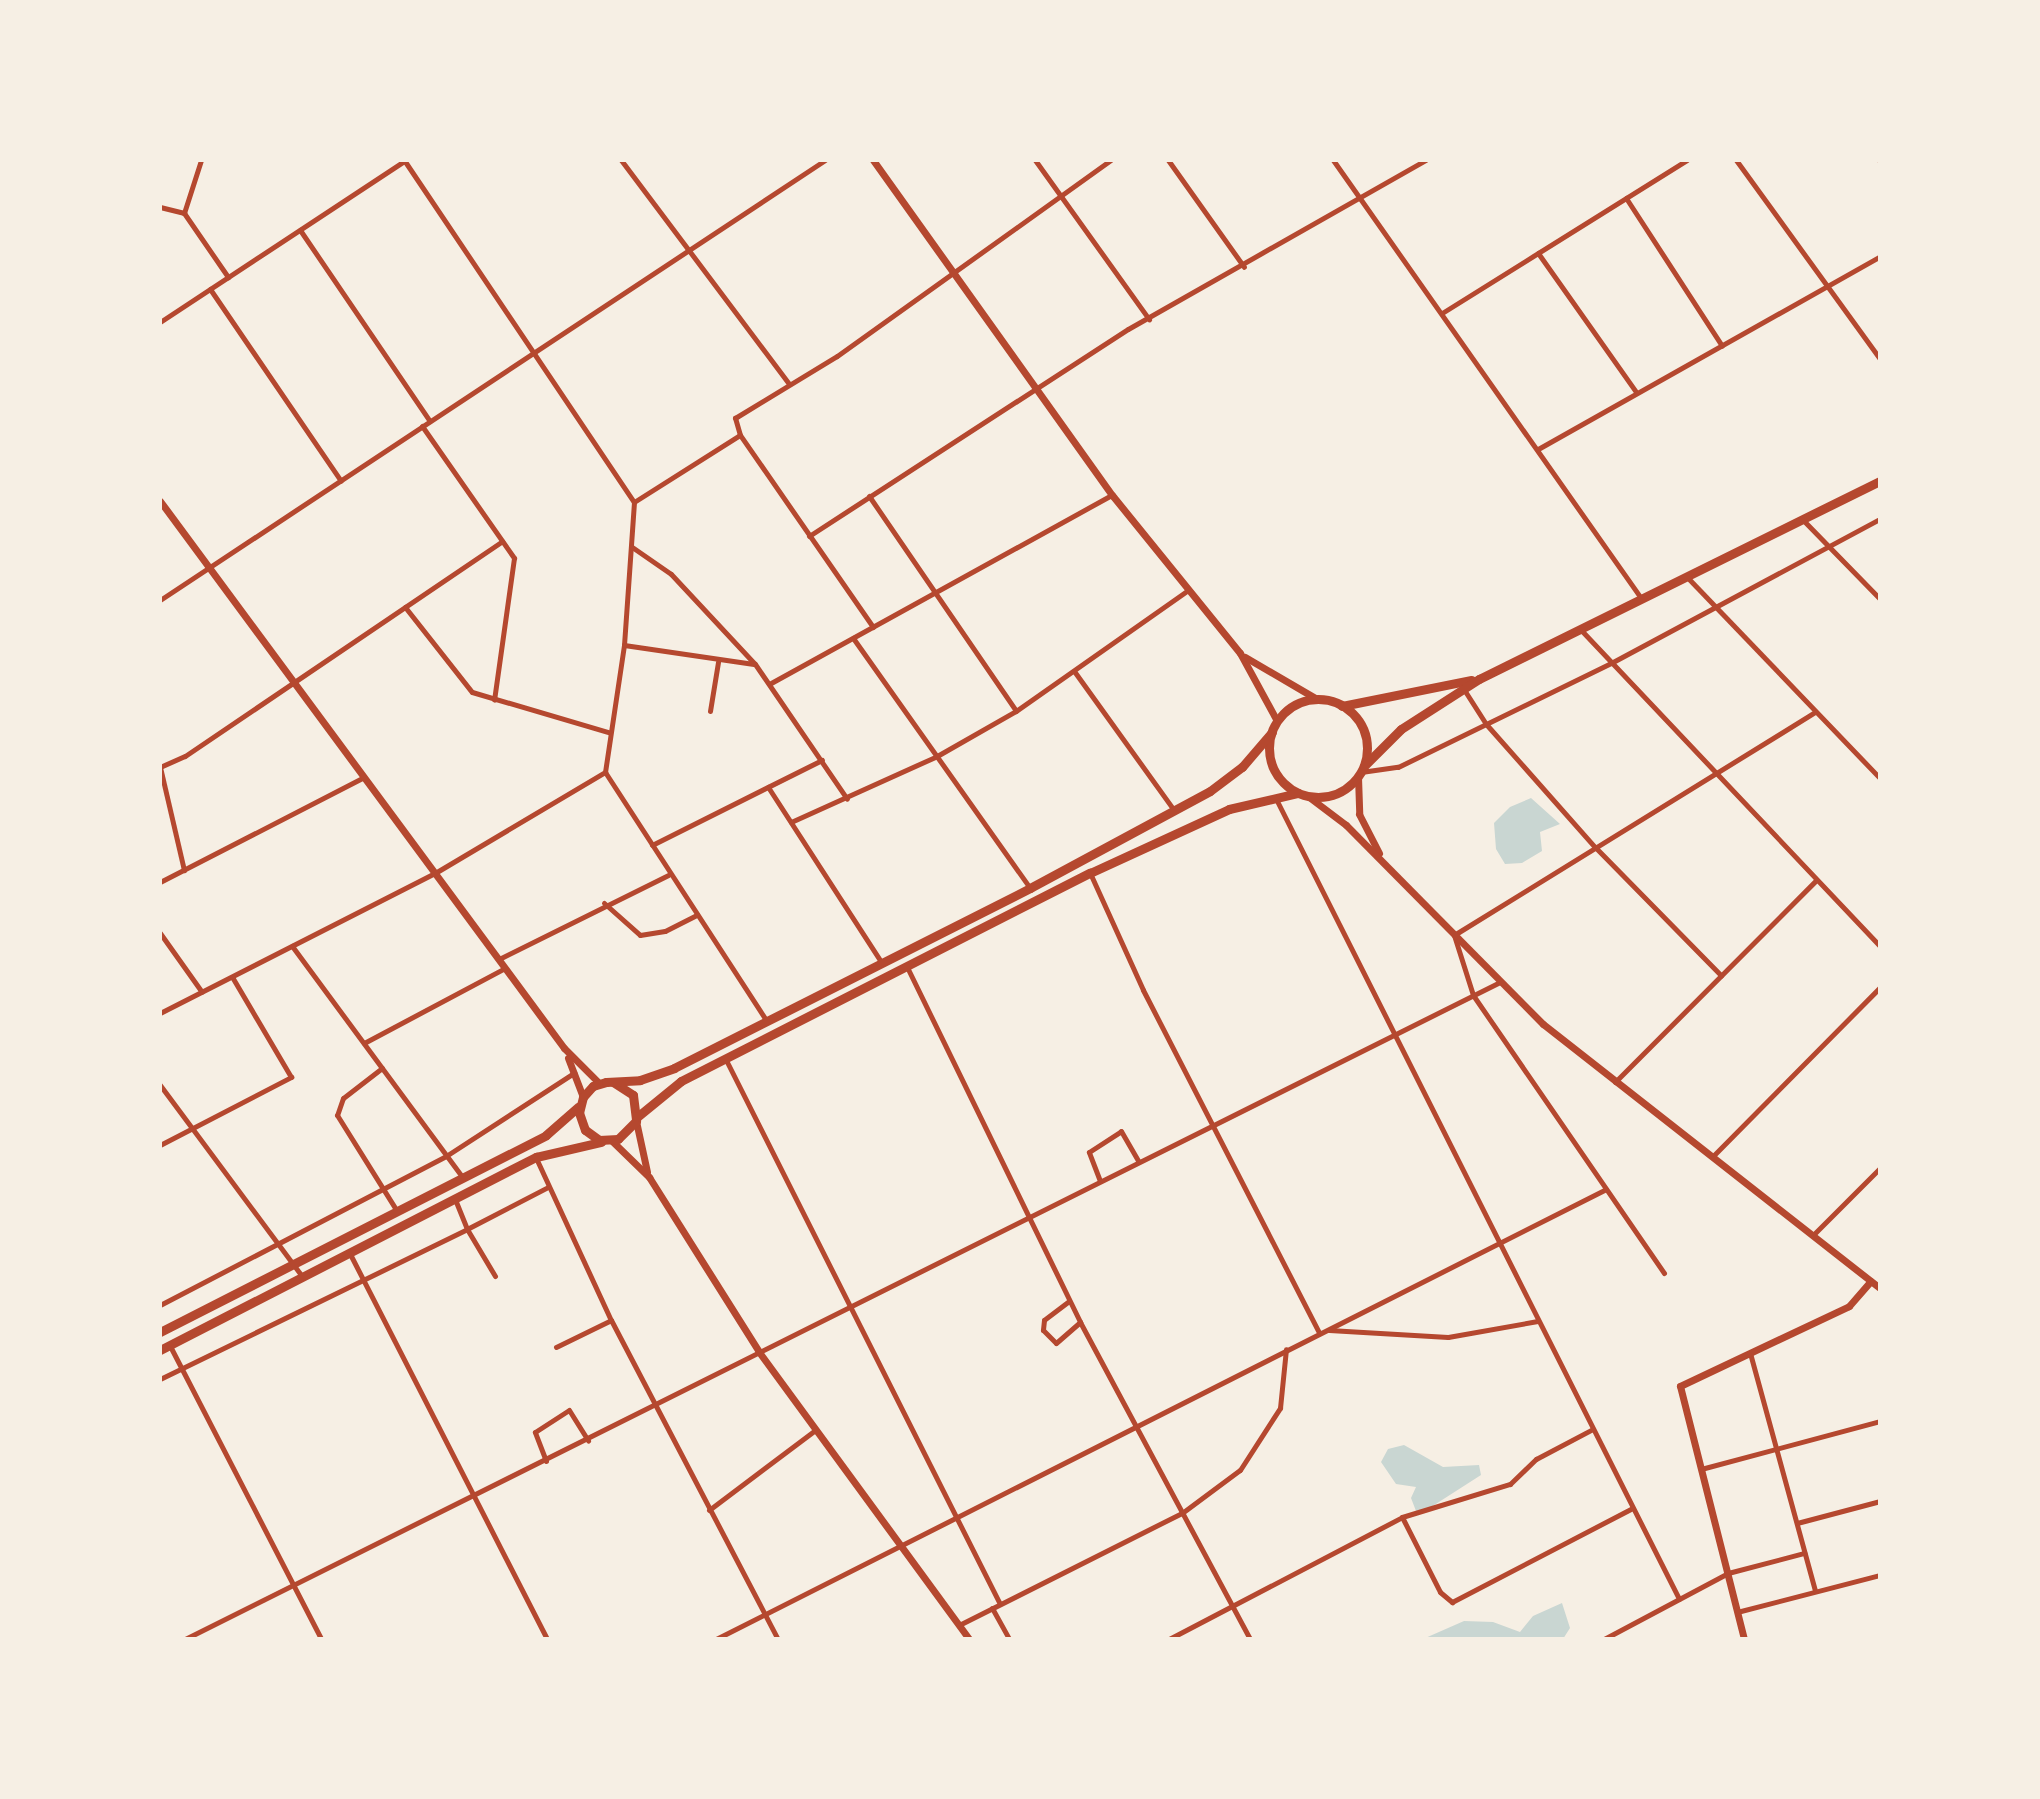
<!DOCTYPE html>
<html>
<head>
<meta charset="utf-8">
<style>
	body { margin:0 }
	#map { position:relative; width:2040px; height:1799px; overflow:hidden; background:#f6efe4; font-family:Jost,sans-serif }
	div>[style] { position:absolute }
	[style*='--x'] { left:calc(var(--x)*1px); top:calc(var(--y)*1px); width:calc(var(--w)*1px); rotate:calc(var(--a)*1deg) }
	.water>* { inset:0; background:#c9d6d2 }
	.minor>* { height:5px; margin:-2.5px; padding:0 2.5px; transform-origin:2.5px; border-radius:2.5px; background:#b5482f }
	.tertiary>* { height:7px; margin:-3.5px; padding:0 3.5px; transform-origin:3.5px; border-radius:3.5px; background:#b5482f }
	.secondary>* { height:7px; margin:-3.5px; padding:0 3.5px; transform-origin:3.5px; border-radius:3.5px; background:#b5482f }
	.trunk>* { height:9px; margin:-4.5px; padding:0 4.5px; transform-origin:4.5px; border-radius:4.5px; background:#b5482f }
	.trunk>.ring { margin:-4.5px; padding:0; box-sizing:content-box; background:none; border:9px solid #b5482f; border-radius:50% }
	span { translate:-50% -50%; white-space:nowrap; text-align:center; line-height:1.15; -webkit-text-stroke:8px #f6efe4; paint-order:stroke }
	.frame { position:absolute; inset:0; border:162px solid #f6efe4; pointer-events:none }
</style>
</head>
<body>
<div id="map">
	<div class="water">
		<div style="clip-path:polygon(1531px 798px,1560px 824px,1540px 832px,1542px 851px,1522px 863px,1505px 864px,1496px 849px,1494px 823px,1510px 807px)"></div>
		<div style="clip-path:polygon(1404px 1445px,1443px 1467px,1479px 1465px,1481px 1475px,1428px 1509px,1416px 1511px,1411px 1498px,1416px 1487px,1396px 1484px,1381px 1462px,1388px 1449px)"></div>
		<div style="clip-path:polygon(1562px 1603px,1570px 1628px,1563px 1639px,1423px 1639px,1464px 1621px,1493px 1622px,1520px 1632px,1533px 1616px)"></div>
	</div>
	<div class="minor">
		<div style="--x:404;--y:160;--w:412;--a:56.1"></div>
		<div style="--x:634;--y:502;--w:143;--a:94"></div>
		<div style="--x:624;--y:645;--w:128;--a:98.5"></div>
		<div style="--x:605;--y:772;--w:296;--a:57"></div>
		<div style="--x:621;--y:160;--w:280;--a:53.1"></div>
		<div style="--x:1035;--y:160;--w:196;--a:54.4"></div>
		<div style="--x:1168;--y:160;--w:131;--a:54.6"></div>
		<div style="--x:1333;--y:160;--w:535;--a:54.89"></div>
		<div style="--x:1736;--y:160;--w:246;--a:54.1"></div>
		<div style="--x:1879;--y:160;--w:1;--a:45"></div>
		<div style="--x:1626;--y:198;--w:176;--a:57"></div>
		<div style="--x:160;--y:207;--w:25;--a:14"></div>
		<div style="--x:184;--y:213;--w:78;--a:55.5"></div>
		<div style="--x:184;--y:213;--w:56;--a:-72.2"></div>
		<div style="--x:300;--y:230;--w:231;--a:55.8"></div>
		<div style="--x:1538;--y:253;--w:170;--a:54.8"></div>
		<div style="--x:210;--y:289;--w:232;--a:55.7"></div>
		<div style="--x:1442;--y:313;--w:289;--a:-32"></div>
		<div style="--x:160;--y:322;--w:295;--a:-33.4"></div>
		<div style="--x:422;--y:426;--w:161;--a:55.1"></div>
		<div style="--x:514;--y:558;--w:143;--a:98"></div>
		<div style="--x:1538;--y:449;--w:393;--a:-29.4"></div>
		<div style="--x:869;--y:496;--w:260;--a:55.6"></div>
		<div style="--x:634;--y:502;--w:125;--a:-32.3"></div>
		<div style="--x:1803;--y:520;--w:110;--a:45.7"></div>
		<div style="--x:809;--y:536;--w:380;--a:-33"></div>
		<div style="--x:1128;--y:329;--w:343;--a:-29.6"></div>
		<div style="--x:632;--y:547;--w:47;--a:34.7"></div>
		<div style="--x:671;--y:574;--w:123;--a:47"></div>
		<div style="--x:755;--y:664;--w:163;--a:55.7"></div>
		<div style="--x:1687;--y:577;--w:279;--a:46.2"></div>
		<div style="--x:160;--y:600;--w:797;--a:-33.49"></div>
		<div style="--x:405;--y:607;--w:108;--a:51.8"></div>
		<div style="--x:472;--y:692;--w:142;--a:16.4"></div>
		<div style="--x:873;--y:627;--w:234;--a:-124.7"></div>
		<div style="--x:740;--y:435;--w:18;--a:-106"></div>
		<div style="--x:735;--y:418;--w:119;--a:-31.3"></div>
		<div style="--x:837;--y:356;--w:337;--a:-35.6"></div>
		<div style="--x:1581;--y:630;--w:435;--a:46.6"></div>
		<div style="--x:853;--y:638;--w:305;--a:54.7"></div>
		<div style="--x:624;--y:645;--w:131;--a:8.3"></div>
		<div style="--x:1074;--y:671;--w:171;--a:54.3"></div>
		<div style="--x:771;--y:683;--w:389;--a:-28.9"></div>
		<div style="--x:1463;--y:688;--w:43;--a:57.4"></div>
		<div style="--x:1486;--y:724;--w:164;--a:48.5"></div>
		<div style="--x:1595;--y:847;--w:180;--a:45.5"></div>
		<div style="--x:710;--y:711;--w:50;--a:-80.7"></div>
		<div style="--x:160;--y:767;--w:27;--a:-24"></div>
		<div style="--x:185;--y:756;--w:383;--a:-34.1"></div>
		<div style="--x:160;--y:767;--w:106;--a:76.9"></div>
		<div style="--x:1361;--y:772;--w:37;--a:-8"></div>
		<div style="--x:1398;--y:767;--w:237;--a:-26"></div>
		<div style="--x:1611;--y:663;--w:305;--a:-28.2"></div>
		<div style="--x:768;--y:787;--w:210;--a:57.1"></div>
		<div style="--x:1275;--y:797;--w:898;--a:63.26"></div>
		<div style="--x:791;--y:822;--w:160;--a:-24.3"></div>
		<div style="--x:937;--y:756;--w:91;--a:-29.7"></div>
		<div style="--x:1016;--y:711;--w:210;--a:-35.1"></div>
		<div style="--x:652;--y:845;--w:190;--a:-26.6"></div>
		<div style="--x:1090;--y:873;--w:128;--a:65.6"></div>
		<div style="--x:1143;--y:990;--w:386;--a:62.8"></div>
		<div style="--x:160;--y:882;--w:229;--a:-27.2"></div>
		<div style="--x:604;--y:903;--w:48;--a:41.6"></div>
		<div style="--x:640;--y:935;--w:25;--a:-9"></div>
		<div style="--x:665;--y:931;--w:36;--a:-27"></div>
		<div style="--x:160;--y:933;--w:72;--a:54.6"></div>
		<div style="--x:292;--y:946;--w:287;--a:53.6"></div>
		<div style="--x:499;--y:959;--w:189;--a:-26.4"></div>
		<div style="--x:907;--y:967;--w:395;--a:64"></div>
		<div style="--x:1080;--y:1322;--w:360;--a:61.8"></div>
		<div style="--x:160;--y:1013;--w:309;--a:-27"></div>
		<div style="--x:435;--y:873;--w:198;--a:-30.7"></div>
		<div style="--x:364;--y:1043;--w:160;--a:-28"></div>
		<div style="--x:726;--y:1060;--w:609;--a:63.27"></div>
		<div style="--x:382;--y:1068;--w:49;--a:142.4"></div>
		<div style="--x:343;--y:1098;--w:18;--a:109"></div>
		<div style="--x:337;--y:1115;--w:113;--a:58"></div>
		<div style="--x:1615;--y:1082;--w:285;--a:-45.1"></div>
		<div style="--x:160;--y:1085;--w:238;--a:53.4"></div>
		<div style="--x:160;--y:1145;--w:148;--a:-27.4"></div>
		<div style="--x:291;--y:1077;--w:116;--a:-120.5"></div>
		<div style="--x:1712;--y:1157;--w:239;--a:-45.3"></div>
		<div style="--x:536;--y:1158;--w:179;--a:65.2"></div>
		<div style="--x:611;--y:1320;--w:360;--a:62.4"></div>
		<div style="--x:1100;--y:1181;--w:31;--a:-111"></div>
		<div style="--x:1089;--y:1152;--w:38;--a:-33"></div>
		<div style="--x:1121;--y:1131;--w:34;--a:60"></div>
		<div style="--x:1813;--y:1235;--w:95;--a:-45"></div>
		<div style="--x:349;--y:1252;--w:435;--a:62.9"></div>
		<div style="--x:1664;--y:1273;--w:337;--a:-124.5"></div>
		<div style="--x:1473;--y:995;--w:63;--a:-107.6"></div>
		<div style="--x:1454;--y:935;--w:424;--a:-31.7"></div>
		<div style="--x:495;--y:1276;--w:55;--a:-120.8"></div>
		<div style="--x:467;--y:1229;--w:91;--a:-27.4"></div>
		<div style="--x:1069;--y:1301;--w:31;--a:143"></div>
		<div style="--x:1044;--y:1320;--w:10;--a:96"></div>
		<div style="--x:1043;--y:1330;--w:18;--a:45"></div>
		<div style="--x:1056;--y:1343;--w:32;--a:-41"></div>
		<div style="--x:160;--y:1305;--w:322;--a:-27.5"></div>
		<div style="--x:446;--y:1156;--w:153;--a:-33"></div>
		<div style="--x:1329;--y:1330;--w:119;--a:3.4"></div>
		<div style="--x:1448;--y:1337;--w:91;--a:-10.1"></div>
		<div style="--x:170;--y:1346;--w:330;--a:62.7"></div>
		<div style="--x:556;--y:1347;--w:61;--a:-26.1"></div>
		<div style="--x:1750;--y:1353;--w:246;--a:74.7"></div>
		<div style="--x:160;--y:1379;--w:342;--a:-26"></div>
		<div style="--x:467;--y:1229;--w:31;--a:-112"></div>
		<div style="--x:546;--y:1461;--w:31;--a:-111"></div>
		<div style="--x:535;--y:1432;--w:40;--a:-32.9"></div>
		<div style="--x:569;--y:1410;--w:36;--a:58"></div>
		<div style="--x:1701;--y:1469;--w:185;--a:-15"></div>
		<div style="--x:709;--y:1510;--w:131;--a:-37"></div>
		<div style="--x:1402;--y:1517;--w:84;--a:63.1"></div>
		<div style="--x:1440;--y:1592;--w:16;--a:40"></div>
		<div style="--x:1452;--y:1602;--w:202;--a:-27.5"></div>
		<div style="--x:1797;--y:1523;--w:86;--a:-14.8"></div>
		<div style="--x:992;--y:1608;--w:35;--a:61"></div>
		<div style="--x:1737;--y:1612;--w:148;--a:-14.5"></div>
		<div style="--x:959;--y:1625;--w:250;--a:-26.7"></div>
		<div style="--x:1182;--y:1513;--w:72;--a:-36.6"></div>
		<div style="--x:1240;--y:1470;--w:74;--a:-57.2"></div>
		<div style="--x:1280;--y:1408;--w:59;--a:-84.2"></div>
		<div style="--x:185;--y:1639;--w:1470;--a:-26.55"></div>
		<div style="--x:716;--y:1639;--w:997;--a:-26.82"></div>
		<div style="--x:1169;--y:1639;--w:263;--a:-27.6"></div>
		<div style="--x:1402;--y:1517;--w:113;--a:-17"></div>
		<div style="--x:1510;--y:1484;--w:36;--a:-44"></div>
		<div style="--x:1536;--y:1459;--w:64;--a:-27.8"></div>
		<div style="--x:1604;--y:1639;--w:140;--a:-28"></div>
		<div style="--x:1728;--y:1573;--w:79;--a:-14.7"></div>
	</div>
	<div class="tertiary">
		<div style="--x:873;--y:160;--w:412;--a:54.5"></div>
		<div style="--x:1112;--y:495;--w:203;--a:51"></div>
		<div style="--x:1240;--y:653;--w:77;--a:61.4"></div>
		<div style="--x:1245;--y:657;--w:83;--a:30.3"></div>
		<div style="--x:1358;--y:777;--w:37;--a:88"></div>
		<div style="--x:1359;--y:814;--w:44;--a:62.9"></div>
		<div style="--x:1309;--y:797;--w:46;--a:37.1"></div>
		<div style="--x:1346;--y:825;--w:280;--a:45.3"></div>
		<div style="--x:1543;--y:1024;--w:428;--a:38.1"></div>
		<div style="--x:636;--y:1121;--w:52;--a:77.8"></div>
		<div style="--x:612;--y:1141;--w:52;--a:44.2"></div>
		<div style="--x:649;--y:1177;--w:207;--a:57.8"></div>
		<div style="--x:759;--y:1352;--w:356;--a:53.8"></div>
		<div style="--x:1744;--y:1639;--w:261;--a:-104.2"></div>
		<div style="--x:1680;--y:1386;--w:187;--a:-25.3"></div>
		<div style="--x:1849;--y:1306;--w:33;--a:-49"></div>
	</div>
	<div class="secondary">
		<div style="--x:160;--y:501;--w:680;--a:53.55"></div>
		<div style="--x:564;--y:1048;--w:49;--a:45"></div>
		<div style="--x:568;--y:1058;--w:42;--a:69"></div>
	</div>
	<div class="trunk">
		<div class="ring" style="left:1269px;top:699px;width:89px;height:89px"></div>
		<div style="--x:1342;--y:706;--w:132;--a:-11.4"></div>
		<div style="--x:1364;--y:766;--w:52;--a:-45"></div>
		<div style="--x:1401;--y:729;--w:93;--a:-32.7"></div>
		<div style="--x:1479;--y:679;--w:447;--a:-26.3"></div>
		<div style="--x:613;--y:1082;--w:24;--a:33"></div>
		<div style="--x:633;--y:1095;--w:26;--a:83"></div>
		<div style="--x:636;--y:1121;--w:25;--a:135"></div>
		<div style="--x:618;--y:1139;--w:19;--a:177"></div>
		<div style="--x:599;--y:1140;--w:17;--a:-144"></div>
		<div style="--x:585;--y:1130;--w:18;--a:-109"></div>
		<div style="--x:579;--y:1113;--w:16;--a:-76"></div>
		<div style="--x:583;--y:1097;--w:15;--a:-48"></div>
		<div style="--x:593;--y:1086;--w:14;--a:-17"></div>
		<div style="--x:606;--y:1082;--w:34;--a:-3"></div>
		<div style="--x:640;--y:1080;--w:36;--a:-19"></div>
		<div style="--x:674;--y:1068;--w:399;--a:-26.8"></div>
		<div style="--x:1030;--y:888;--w:204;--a:-28.3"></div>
		<div style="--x:1210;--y:791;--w:40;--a:-37"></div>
		<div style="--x:1242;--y:767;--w:46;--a:-49.4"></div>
		<div style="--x:637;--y:1117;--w:57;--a:-39.3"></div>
		<div style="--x:681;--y:1081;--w:459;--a:-27"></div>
		<div style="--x:1090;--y:873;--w:153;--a:-24.7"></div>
		<div style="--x:1229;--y:809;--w:71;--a:-13.1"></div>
		<div style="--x:160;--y:1332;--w:433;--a:-27"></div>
		<div style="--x:546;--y:1135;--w:43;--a:-41.2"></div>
		<div style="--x:160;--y:1350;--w:423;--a:-27.2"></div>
		<div style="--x:536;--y:1157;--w:67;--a:-13"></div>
	</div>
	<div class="frame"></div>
</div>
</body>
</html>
